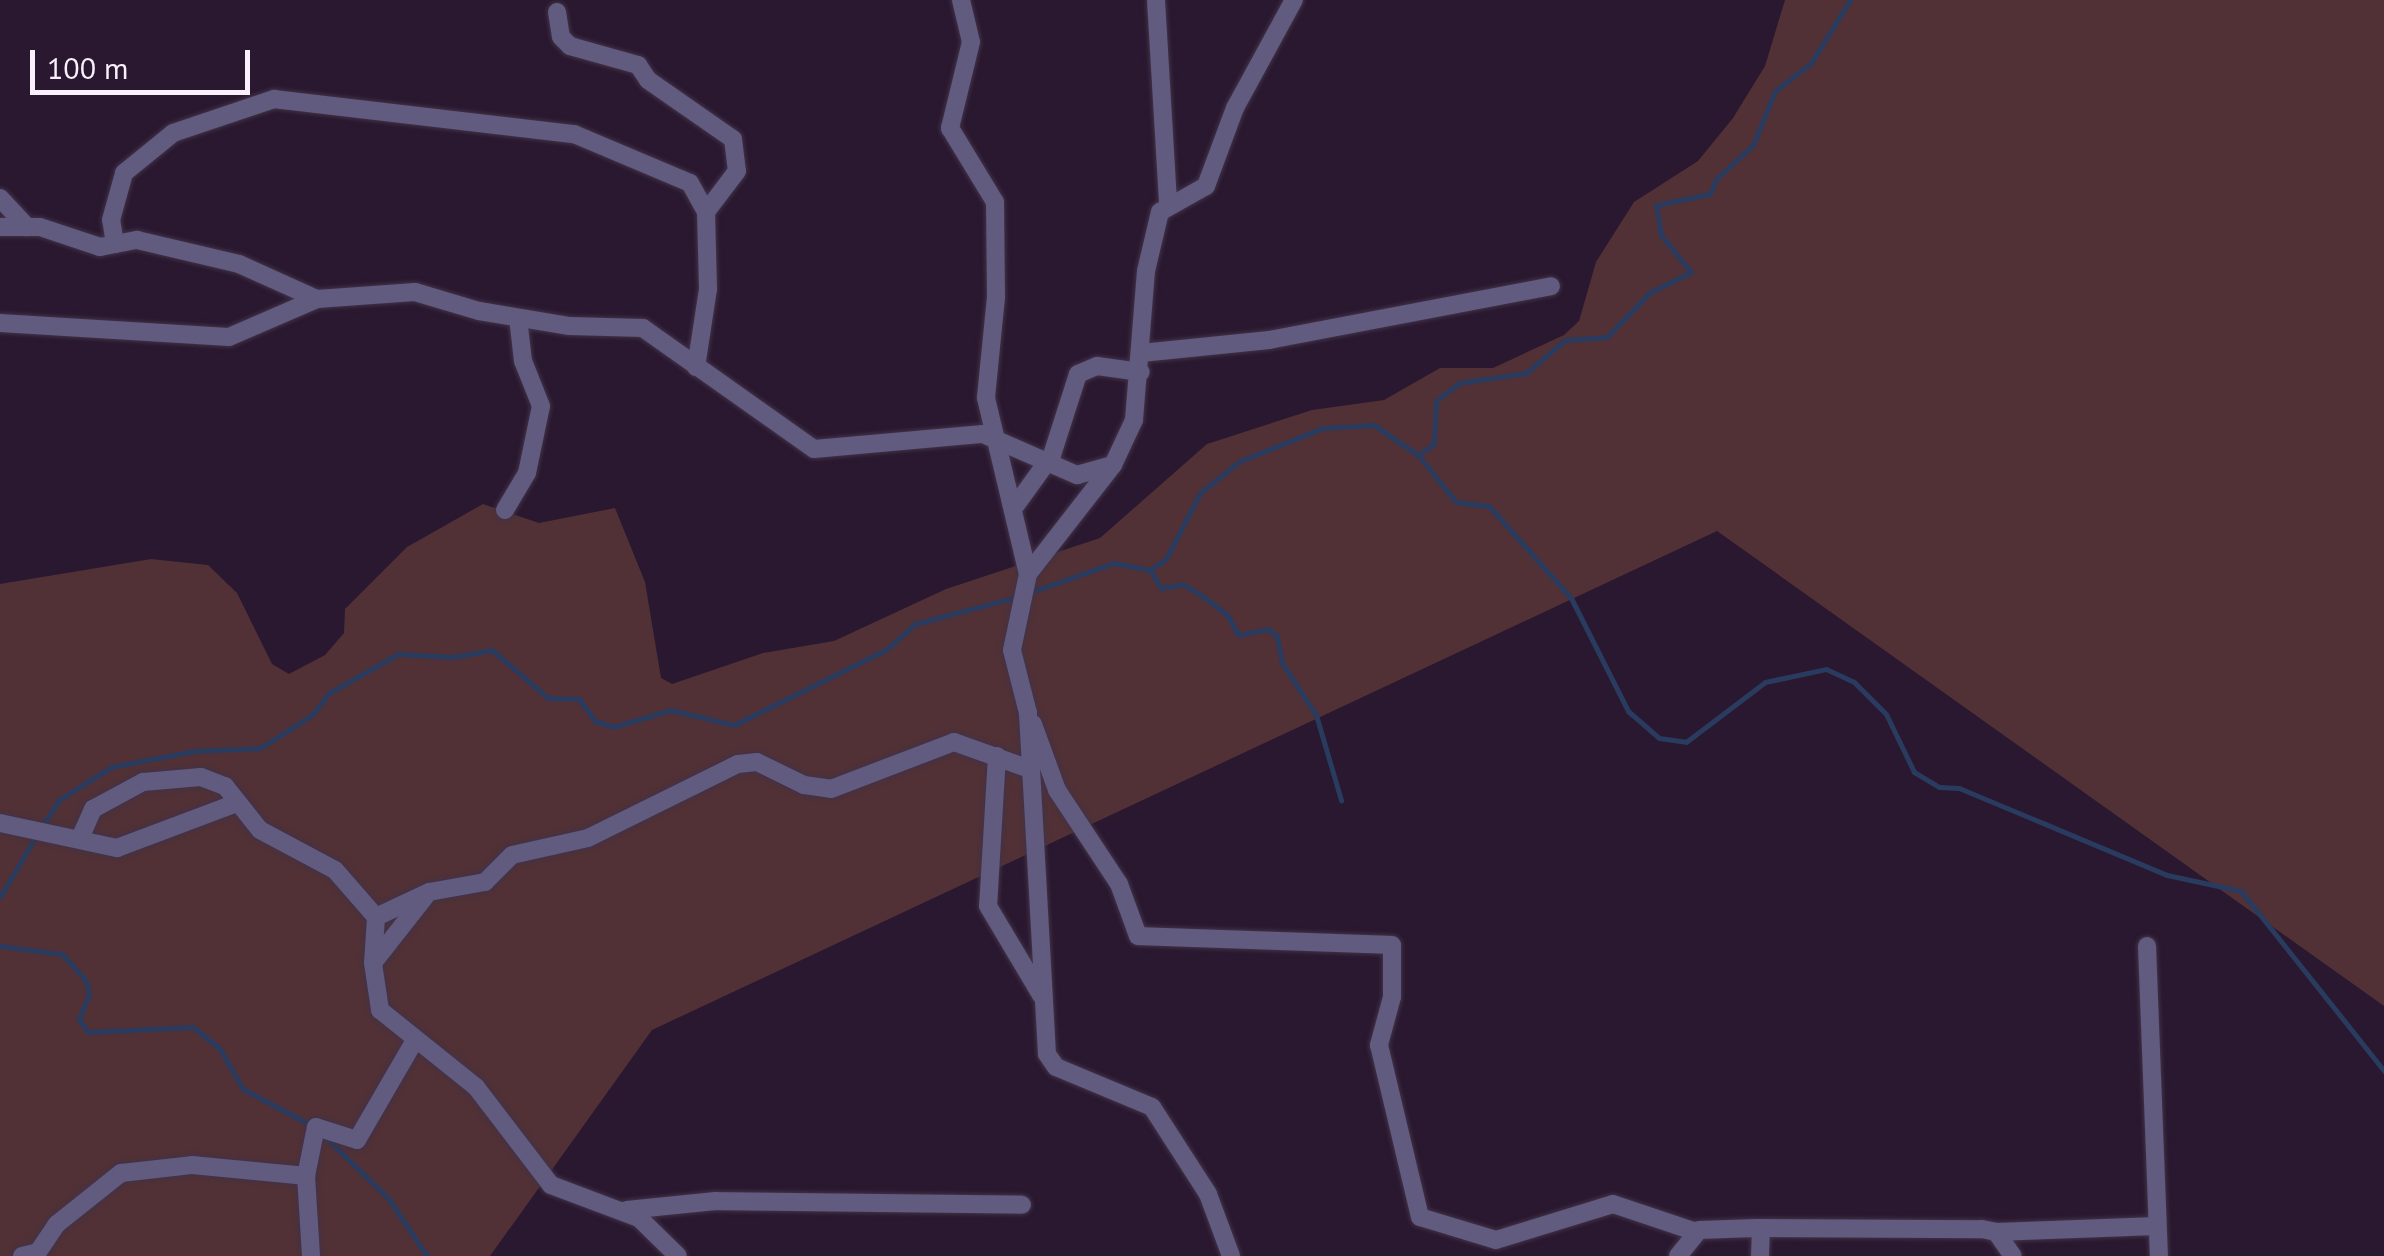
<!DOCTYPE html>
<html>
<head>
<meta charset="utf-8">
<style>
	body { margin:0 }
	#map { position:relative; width:2384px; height:1256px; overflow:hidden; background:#29182f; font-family:"PT Sans",sans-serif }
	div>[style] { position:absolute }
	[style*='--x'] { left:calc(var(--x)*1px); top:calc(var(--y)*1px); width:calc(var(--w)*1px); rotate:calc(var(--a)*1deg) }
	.green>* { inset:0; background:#513136 }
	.stream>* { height:5px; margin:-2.5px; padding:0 2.5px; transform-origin:2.5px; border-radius:2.5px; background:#293b5f }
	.roads { filter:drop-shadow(0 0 2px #423248) drop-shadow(0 0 2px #423248) }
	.street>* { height:18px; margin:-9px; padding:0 9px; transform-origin:9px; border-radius:9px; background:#605b7f }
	span { translate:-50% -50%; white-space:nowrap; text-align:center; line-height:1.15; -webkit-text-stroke:10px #29182f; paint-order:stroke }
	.scale { position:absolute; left:30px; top:50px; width:220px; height:45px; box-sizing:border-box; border:5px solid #faf0fd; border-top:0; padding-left:12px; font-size:30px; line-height:35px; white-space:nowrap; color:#faf0fd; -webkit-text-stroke:8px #29182f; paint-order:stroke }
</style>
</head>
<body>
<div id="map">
	<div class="green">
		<div style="clip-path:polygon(1785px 0,2384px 0,2384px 1006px,1717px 531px,652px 1030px,490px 1256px,0 1256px,0 584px,151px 559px,208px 565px,237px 593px,272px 664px,289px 674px,325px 655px,344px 633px,345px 609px,407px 547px,483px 504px,539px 523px,615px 508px,645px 582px,661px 678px,672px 684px,763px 653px,834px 641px,946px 589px,1100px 538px,1207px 444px,1312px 410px,1384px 400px,1440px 368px,1493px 368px,1564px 335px,1579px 321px,1596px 262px,1634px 202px,1698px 161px,1733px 118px,1765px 66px)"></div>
	</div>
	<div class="stream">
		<div style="--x:1418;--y:455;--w:19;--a:-35"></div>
		<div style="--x:1434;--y:444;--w:43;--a:-87.3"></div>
		<div style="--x:1436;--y:401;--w:29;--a:-38"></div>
		<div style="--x:1459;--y:383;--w:68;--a:-8.5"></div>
		<div style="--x:1526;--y:373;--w:51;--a:-40.2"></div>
		<div style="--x:1565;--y:340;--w:42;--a:-4.1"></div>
		<div style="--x:1607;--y:337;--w:61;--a:-46.3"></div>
		<div style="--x:1649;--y:293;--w:47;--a:-26.6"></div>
		<div style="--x:1691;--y:272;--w:48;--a:-129"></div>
		<div style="--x:1661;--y:235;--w:30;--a:-99"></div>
		<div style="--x:1656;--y:205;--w:55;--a:-11.5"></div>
		<div style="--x:1710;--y:194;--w:16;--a:-68"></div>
		<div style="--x:1716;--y:179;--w:50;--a:-42.6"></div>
		<div style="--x:1753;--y:145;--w:58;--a:-67.8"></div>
		<div style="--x:1775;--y:91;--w:46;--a:-37.9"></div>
		<div style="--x:1811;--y:63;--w:74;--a:-58.2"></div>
		<div style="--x:1150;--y:570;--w:21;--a:59"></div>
		<div style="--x:1161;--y:588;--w:22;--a:-10"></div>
		<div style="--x:1183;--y:584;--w:25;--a:32"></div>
		<div style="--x:1204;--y:597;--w:31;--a:38"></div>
		<div style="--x:1228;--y:616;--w:21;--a:62"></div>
		<div style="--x:1238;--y:635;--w:31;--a:-11"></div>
		<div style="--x:1268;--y:629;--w:11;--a:38"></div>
		<div style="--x:1277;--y:636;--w:27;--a:80"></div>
		<div style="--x:1282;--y:663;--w:62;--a:56.8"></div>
		<div style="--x:1316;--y:715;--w:89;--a:73.6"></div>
		<div style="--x:1031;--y:592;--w:88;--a:-19.3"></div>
		<div style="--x:1114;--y:563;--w:37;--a:11"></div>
		<div style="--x:1150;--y:570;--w:19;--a:-35"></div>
		<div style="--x:1166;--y:559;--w:74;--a:-62.7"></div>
		<div style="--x:1200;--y:493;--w:51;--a:-38.7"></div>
		<div style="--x:1240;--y:461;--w:89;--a:-21.7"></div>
		<div style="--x:1323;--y:428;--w:51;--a:-3.4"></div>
		<div style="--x:1374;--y:425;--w:53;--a:34.3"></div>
		<div style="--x:1418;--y:455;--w:60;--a:51"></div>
		<div style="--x:1456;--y:502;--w:33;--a:7"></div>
		<div style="--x:1489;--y:506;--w:123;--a:48.3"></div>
		<div style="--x:1571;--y:598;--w:127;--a:63.2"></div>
		<div style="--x:1628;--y:711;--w:41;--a:41.1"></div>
		<div style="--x:1659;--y:738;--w:27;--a:8"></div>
		<div style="--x:1686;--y:742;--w:99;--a:-37.2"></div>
		<div style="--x:1765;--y:682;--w:62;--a:-12"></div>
		<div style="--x:1826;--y:669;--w:31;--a:25"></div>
		<div style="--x:1854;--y:682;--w:45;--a:45"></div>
		<div style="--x:1886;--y:714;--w:64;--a:64.2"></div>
		<div style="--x:1914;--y:772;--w:29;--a:31"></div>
		<div style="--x:1939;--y:787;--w:20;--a:3"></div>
		<div style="--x:1959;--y:788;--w:225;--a:22.7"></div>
		<div style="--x:2167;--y:875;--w:76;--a:12.2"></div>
		<div style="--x:2241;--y:891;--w:230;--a:51.5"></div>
		<div style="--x:41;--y:827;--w:32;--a:-56"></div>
		<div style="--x:59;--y:800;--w:62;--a:-32.4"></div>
		<div style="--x:111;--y:767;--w:85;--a:-10.9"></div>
		<div style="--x:194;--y:751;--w:66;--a:-2.6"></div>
		<div style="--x:260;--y:748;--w:62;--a:-32.4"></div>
		<div style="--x:312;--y:715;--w:28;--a:-52"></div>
		<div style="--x:329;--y:693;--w:79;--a:-29.5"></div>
		<div style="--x:398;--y:654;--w:55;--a:3.1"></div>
		<div style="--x:453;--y:657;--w:40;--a:-10"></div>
		<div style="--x:492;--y:650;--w:74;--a:40.6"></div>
		<div style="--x:548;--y:698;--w:31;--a:2"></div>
		<div style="--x:579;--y:699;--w:27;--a:54"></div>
		<div style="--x:595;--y:721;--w:19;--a:18"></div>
		<div style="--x:613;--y:727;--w:60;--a:-16.3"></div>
		<div style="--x:671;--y:710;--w:65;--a:13.4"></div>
		<div style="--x:734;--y:725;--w:171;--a:-26.4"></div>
		<div style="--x:887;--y:649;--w:38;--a:-42"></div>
		<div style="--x:915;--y:624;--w:109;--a:-14.9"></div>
		<div style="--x:0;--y:897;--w:71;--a:-59.5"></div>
		<div style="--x:0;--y:946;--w:63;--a:7.4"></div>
		<div style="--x:62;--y:954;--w:36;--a:48"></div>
		<div style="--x:86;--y:981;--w:14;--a:78"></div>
		<div style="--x:89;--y:995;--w:26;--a:113"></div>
		<div style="--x:79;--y:1019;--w:16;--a:55"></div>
		<div style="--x:88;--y:1032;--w:105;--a:-2.7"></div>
		<div style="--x:193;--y:1027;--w:35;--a:39"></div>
		<div style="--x:220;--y:1049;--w:46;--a:60.1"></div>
		<div style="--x:243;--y:1089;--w:77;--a:27.9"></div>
		<div style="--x:323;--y:1135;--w:91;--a:44.1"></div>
		<div style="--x:388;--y:1198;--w:70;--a:56.1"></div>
	</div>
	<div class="roads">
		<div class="street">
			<div style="--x:961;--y:0;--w:43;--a:76.6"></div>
			<div style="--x:971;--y:42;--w:89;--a:103.7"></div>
			<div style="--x:950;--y:128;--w:87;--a:58.7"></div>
			<div style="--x:995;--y:202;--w:95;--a:89.4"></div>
			<div style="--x:996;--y:297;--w:101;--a:95.7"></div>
			<div style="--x:986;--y:398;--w:181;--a:76.6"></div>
			<div style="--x:1156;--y:0;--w:205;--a:86.6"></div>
			<div style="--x:557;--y:12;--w:25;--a:81"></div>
			<div style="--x:561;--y:37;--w:13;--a:45"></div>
			<div style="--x:570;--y:46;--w:71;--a:15.6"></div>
			<div style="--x:638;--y:65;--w:18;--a:56"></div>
			<div style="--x:648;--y:80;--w:103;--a:34.8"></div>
			<div style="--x:733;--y:139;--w:32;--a:83"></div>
			<div style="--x:737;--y:171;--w:51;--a:127.1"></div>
			<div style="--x:706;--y:212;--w:77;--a:88.5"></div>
			<div style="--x:708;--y:289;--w:79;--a:98.7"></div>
			<div style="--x:0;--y:198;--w:40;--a:47"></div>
			<div style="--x:0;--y:227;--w:40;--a:0"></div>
			<div style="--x:40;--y:227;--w:63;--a:18.4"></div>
			<div style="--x:100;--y:247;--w:38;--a:-11"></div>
			<div style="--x:137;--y:240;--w:105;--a:13.2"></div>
			<div style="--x:239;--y:264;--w:85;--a:24.2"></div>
			<div style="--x:317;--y:299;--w:98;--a:-4.1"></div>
			<div style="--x:415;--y:292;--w:67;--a:16.5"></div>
			<div style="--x:479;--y:311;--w:92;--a:9.4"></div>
			<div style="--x:570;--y:326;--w:73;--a:1.6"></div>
			<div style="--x:643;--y:328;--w:209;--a:35.3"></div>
			<div style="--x:814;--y:449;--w:170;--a:-5.1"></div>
			<div style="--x:983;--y:434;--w:103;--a:23.6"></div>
			<div style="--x:1077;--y:475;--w:37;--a:-16"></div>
			<div style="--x:115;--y:244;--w:24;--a:-99"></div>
			<div style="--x:111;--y:220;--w:49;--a:-74.5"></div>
			<div style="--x:124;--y:173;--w:63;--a:-39.2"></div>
			<div style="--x:173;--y:133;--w:107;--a:-18.6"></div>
			<div style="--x:274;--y:99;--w:302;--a:6.7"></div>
			<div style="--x:574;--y:134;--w:126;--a:22.9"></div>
			<div style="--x:690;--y:183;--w:33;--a:61"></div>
			<div style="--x:0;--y:323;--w:229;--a:3.5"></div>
			<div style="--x:229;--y:337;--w:96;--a:-23.4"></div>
			<div style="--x:1141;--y:353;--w:129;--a:-5.8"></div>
			<div style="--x:1269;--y:340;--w:287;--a:-10.8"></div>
			<div style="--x:1016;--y:505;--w:62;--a:-54.2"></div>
			<div style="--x:1052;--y:455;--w:85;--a:-72.2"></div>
			<div style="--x:1078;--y:374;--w:21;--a:-23"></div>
			<div style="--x:1097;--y:366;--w:44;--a:7.8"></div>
			<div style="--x:505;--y:510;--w:43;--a:-59.3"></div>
			<div style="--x:527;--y:473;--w:68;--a:-78.2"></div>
			<div style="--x:541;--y:406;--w:48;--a:-111.8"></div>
			<div style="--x:523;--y:361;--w:43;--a:-96.6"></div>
			<div style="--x:1033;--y:724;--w:70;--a:70"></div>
			<div style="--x:1057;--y:790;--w:113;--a:56.6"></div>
			<div style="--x:1119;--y:884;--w:55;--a:69.9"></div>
			<div style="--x:1138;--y:936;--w:254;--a:2"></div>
			<div style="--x:1392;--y:945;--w:52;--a:90"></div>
			<div style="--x:1392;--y:997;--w:50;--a:105.2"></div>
			<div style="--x:1379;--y:1045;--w:177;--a:76.6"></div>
			<div style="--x:1420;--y:1217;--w:79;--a:16.8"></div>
			<div style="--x:1496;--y:1240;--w:122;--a:-17.1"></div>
			<div style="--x:1613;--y:1204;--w:88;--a:18.6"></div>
			<div style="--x:997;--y:756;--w:150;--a:93.4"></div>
			<div style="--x:988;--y:906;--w:104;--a:59.2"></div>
			<div style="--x:0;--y:823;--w:120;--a:12.1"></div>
			<div style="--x:117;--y:848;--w:125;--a:-20.6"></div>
			<div style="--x:81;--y:836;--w:30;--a:-66"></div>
			<div style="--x:93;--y:809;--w:57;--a:-28.4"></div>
			<div style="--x:143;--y:782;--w:58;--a:-4.9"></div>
			<div style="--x:201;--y:777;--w:26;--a:21"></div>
			<div style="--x:225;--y:786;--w:56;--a:51.5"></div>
			<div style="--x:260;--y:830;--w:85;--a:28.1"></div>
			<div style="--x:335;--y:870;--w:62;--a:48.9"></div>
			<div style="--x:376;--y:917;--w:46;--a:93.7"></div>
			<div style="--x:373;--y:963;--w:48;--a:81.5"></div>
			<div style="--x:380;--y:1010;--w:123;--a:38.7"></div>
			<div style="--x:476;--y:1087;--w:123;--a:52.6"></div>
			<div style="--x:551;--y:1185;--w:94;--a:20.6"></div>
			<div style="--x:639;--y:1218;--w:54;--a:44.3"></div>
			<div style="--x:376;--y:917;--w:59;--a:-25.3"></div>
			<div style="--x:429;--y:892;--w:57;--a:-10.1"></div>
			<div style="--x:485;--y:882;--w:38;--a:-45"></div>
			<div style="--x:512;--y:855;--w:78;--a:-12.6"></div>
			<div style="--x:588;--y:838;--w:167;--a:-26.3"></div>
			<div style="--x:738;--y:764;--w:19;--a:-6"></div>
			<div style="--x:757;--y:762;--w:52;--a:26.1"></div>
			<div style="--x:804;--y:785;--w:27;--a:8"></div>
			<div style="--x:831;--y:789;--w:132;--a:-20.9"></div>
			<div style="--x:954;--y:742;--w:81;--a:19.6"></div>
			<div style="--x:2147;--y:946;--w:310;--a:87.8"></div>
			<div style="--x:373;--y:963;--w:84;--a:-51.8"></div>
			<div style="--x:306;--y:1176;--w:80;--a:86.4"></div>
			<div style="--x:627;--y:1210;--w:89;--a:-5.8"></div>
			<div style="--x:716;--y:1201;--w:306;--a:0.7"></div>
			<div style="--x:1996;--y:1232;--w:161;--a:-2.1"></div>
			<div style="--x:22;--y:1256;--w:16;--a:-14"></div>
			<div style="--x:38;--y:1252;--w:34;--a:-56"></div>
			<div style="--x:57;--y:1224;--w:82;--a:-38.6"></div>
			<div style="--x:121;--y:1173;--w:71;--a:-6.4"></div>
			<div style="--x:192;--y:1165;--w:115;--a:5.5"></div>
			<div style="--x:306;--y:1176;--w:50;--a:-78.5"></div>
			<div style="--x:316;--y:1127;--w:43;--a:17.6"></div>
			<div style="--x:357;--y:1140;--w:116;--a:-59.9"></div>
			<div style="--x:1231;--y:1256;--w:66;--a:-110.4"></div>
			<div style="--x:1208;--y:1194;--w:103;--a:-122.8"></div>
			<div style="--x:1152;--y:1107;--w:104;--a:-157.4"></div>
			<div style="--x:1056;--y:1067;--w:16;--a:-125"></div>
			<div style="--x:1047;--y:1054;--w:342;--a:-93.2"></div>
			<div style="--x:1028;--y:713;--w:65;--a:-104.3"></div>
			<div style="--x:1012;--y:650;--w:78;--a:-78.1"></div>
			<div style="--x:1028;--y:574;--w:138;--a:-52.1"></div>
			<div style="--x:1113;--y:465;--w:50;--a:-65"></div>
			<div style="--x:1134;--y:420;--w:149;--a:-85.4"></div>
			<div style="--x:1146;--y:271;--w:61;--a:-76.7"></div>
			<div style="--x:1160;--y:212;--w:53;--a:-29.5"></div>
			<div style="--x:1206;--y:186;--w:83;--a:-69.6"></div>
			<div style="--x:1235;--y:108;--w:123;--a:-61.4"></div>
			<div style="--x:1678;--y:1256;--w:33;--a:-51"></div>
			<div style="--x:1699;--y:1230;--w:57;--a:-2"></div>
			<div style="--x:1756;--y:1228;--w:226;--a:0.3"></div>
			<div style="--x:1982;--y:1229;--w:14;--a:12"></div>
			<div style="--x:1996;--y:1232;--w:29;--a:55"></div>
			<div style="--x:1760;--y:1256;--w:28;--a:-88"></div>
		</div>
	</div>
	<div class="scale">100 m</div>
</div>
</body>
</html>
